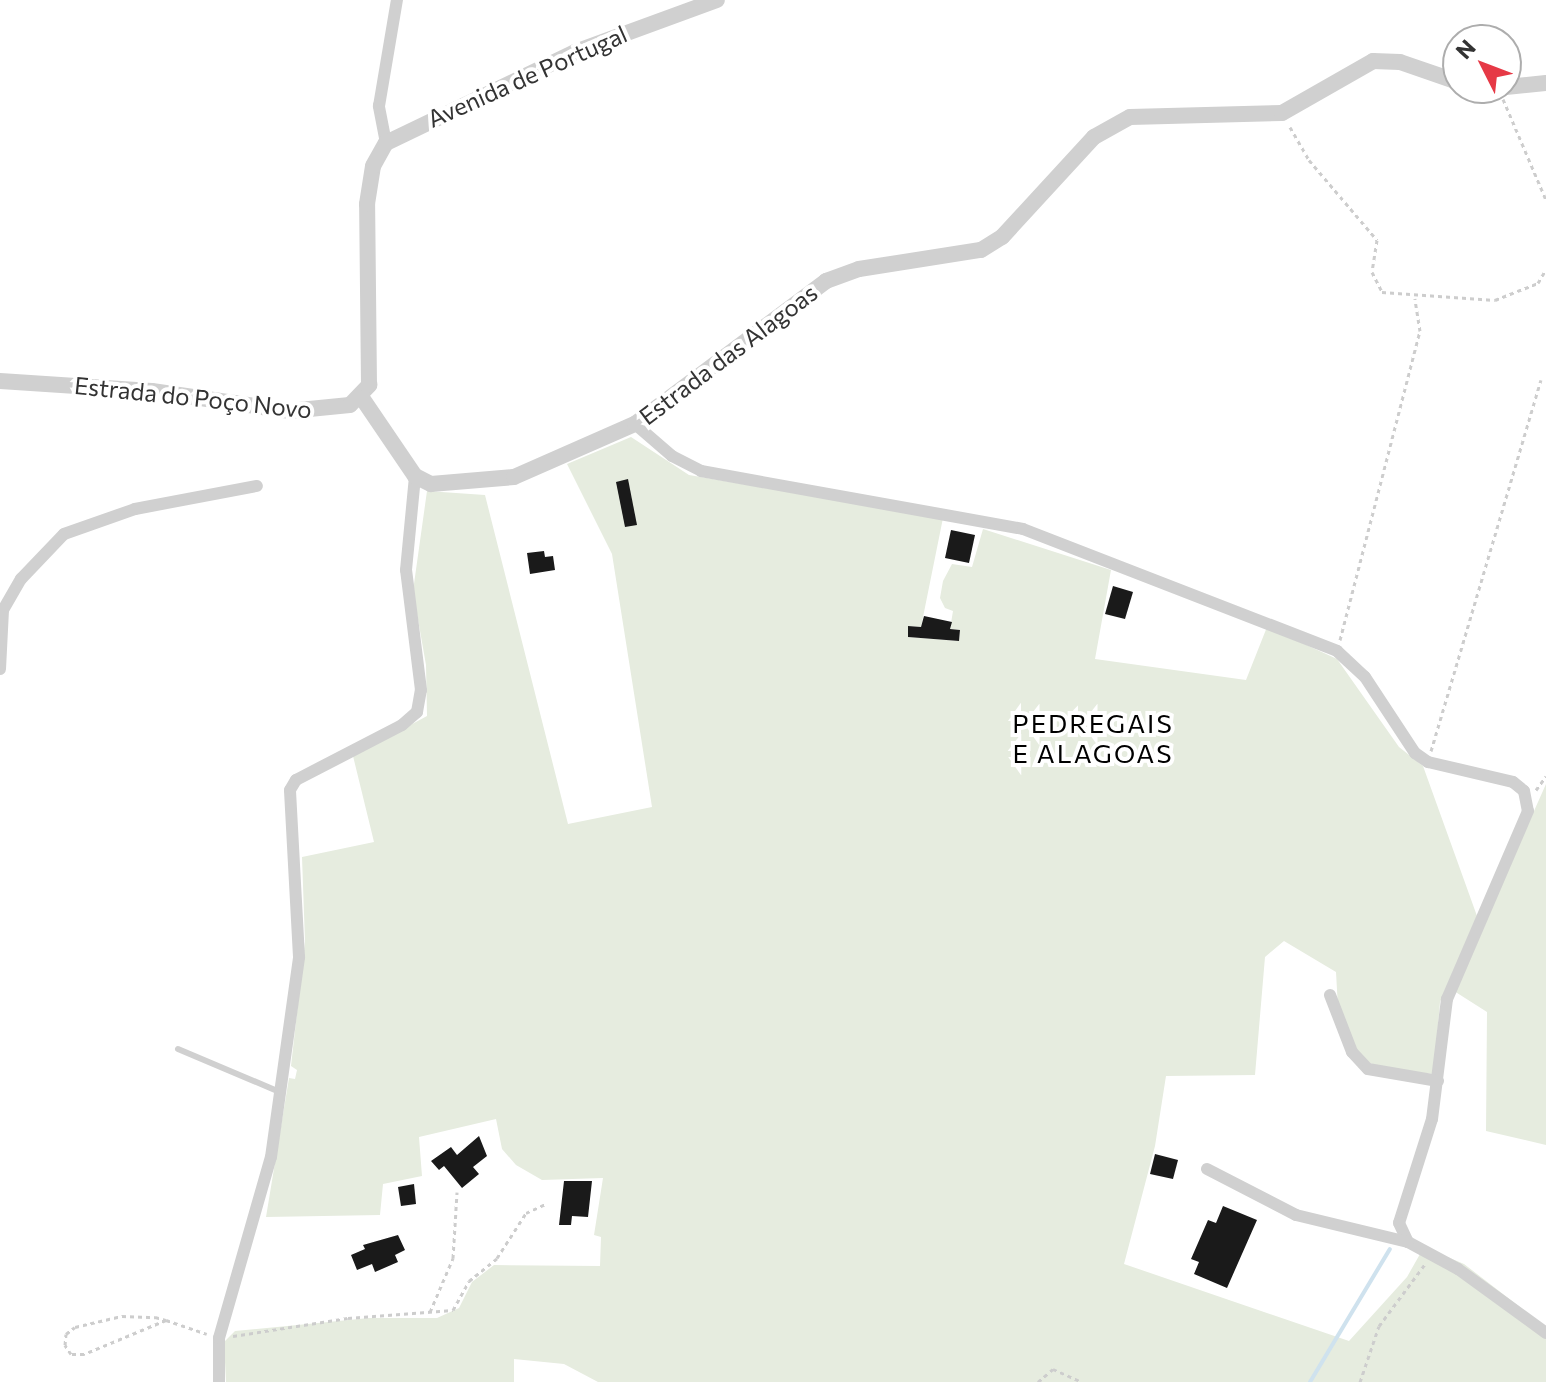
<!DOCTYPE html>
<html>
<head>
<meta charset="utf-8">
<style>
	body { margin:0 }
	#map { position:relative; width:1546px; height:1382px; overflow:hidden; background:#fff; font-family:Commissioner,sans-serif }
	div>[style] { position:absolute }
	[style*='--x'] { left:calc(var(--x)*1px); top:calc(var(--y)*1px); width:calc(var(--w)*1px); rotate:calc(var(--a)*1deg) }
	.green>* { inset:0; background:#e6ecdf }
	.stream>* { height:4px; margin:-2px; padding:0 2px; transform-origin:2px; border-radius:2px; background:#cfe2ee }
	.building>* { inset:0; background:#1a1a1a }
	.path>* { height:3px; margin-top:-1.5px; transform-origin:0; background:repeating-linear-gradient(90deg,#cdcdcd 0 4px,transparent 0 8px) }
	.service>* { height:6px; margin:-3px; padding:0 3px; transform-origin:3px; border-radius:3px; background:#d0d0d0 }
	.minor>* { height:12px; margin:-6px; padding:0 6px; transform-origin:6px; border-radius:6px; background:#d0d0d0 }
	.tertiary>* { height:16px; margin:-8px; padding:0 8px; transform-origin:8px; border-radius:8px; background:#d0d0d0 }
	span { translate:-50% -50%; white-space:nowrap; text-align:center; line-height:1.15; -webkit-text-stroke:8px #fff; paint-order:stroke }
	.street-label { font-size:24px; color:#333 }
	.neighbourhood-label { font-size:26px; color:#000; letter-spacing:2px }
	.north { position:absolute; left:1442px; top:24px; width:80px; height:80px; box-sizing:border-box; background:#fff; border:2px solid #adadad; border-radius:50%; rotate:312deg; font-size:22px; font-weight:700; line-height:32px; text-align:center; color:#333 }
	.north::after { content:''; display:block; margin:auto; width:28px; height:36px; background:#e63946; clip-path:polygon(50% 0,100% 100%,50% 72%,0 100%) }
</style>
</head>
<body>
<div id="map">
	<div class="green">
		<div style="clip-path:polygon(631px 437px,689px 475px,943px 518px,921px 627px,908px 626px,908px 637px,959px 641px,960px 630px,950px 629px,953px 611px,945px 608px,940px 598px,943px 581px,952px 564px,972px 567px,983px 529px,1111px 570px,1095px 659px,1246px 680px,1267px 627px,1337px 659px,1399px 747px,1423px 766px,1477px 916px,1440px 1002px,1434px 1074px,1388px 1070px,1365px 1061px,1351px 1046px,1338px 1008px,1336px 972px,1284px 941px,1265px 957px,1255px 1075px,1166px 1076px,1155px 1146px,1124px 1264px,1349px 1341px,1407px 1277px,1424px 1247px,1464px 1264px,1546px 1327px,1546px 1382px,598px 1382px,564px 1364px,514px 1359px,514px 1382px,226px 1382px,224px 1342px,235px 1331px,369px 1318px,437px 1318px,459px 1308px,472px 1282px,494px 1265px,600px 1266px,601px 1237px,594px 1235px,603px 1178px,542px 1180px,516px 1165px,502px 1149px,496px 1119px,419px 1137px,422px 1176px,383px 1184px,380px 1215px,266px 1217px,289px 1078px,295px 1079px,297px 1070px,291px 1066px,305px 942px,302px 857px,374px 842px,353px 756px,427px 716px,426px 665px,413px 591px,427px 491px,485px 495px,568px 824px,652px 807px,612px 554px,567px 464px)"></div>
		<div style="clip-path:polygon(1546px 784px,1546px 1145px,1486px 1131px,1487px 1012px,1454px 991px)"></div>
	</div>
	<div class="stream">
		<div style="--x:1310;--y:1382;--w:155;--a:-59"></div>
	</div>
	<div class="building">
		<div style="clip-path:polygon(628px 479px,637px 525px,625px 527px,616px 482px)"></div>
		<div style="clip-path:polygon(951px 530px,975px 535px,969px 563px,945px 558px)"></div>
		<div style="clip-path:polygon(544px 551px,545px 557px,553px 556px,555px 570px,530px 574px,527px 553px)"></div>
		<div style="clip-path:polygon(1113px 586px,1133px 592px,1125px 619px,1105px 614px)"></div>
		<div style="clip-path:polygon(924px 616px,952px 622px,950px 629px,960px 630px,959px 641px,908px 637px,908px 626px,921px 627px)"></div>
		<div style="clip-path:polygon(479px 1136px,487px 1156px,473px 1167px,479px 1174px,462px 1188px,444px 1166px,439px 1170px,431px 1161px,451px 1147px,457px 1155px)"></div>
		<div style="clip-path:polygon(1155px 1154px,1178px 1160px,1173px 1179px,1150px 1174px)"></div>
		<div style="clip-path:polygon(564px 1181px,592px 1181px,588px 1217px,572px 1216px,571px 1225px,559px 1225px)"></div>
		<div style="clip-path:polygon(414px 1184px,416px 1204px,401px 1206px,398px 1187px)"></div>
		<div style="clip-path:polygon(1223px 1206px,1257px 1220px,1227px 1288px,1194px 1274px,1199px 1262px,1191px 1259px,1208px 1220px,1216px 1223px)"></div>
		<div style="clip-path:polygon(398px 1235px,405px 1250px,395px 1255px,398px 1262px,375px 1272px,372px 1264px,357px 1270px,351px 1255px,365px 1249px,363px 1245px)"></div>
	</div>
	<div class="path">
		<div style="--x:1503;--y:99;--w:110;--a:66.9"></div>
		<div style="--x:1290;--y:127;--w:38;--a:60"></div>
		<div style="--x:1309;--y:160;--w:105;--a:49.6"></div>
		<div style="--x:1377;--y:240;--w:32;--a:99"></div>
		<div style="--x:1372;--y:272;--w:22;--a:63"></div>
		<div style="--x:1382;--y:292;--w:113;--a:4"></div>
		<div style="--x:1495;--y:300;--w:46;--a:-21.6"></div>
		<div style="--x:1538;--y:283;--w:16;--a:-60"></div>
		<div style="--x:1340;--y:640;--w:319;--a:-75.5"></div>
		<div style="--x:1420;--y:331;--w:33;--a:-99"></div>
		<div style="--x:1431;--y:751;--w:387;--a:-73.5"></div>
		<div style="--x:1536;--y:790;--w:17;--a:-54"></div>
		<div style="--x:430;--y:1312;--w:59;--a:-66.9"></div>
		<div style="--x:453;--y:1258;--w:66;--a:-86.5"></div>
		<div style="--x:166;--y:1320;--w:89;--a:157.5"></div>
		<div style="--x:84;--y:1354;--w:13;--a:180"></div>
		<div style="--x:71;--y:1354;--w:11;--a:-124"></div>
		<div style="--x:65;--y:1345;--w:11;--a:-85"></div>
		<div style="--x:66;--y:1334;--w:11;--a:-38"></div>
		<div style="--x:75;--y:1327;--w:48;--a:-13.2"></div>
		<div style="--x:122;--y:1316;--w:33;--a:2"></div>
		<div style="--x:155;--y:1317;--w:11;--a:15"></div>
		<div style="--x:166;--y:1320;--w:43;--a:18.9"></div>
		<div style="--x:233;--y:1336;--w:116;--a:-8.9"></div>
		<div style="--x:348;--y:1318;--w:105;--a:-4.4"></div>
		<div style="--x:453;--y:1310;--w:33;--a:-61"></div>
		<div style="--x:469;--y:1281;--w:36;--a:-39"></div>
		<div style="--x:497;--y:1258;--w:54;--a:-57.2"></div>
		<div style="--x:526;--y:1213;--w:23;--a:-25"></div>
		<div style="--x:1038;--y:1382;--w:20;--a:-41"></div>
		<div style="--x:1053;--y:1369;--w:32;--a:24"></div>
		<div style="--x:1360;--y:1382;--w:59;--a:-71.3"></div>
		<div style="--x:1379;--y:1326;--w:77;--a:-53.4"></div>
	</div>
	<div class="service">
		<div style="--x:178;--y:1049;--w:111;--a:22.9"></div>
	</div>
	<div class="minor">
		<div style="--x:386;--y:143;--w:38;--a:-101"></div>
		<div style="--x:379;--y:106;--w:108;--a:-80.4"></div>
		<div style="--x:635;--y:424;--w:49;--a:40.9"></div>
		<div style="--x:672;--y:456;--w:33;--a:27"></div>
		<div style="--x:701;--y:471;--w:327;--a:10.2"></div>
		<div style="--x:1023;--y:529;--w:337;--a:21.2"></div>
		<div style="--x:1337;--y:651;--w:38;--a:43"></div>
		<div style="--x:1365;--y:677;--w:91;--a:56.7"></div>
		<div style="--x:1415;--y:753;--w:16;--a:35"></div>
		<div style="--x:1428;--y:762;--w:87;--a:13.2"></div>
		<div style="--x:1513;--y:782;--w:14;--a:39"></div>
		<div style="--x:1524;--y:791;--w:20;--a:79"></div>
		<div style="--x:1528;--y:811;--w:205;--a:113.3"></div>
		<div style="--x:1447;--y:999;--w:121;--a:97.1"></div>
		<div style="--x:1432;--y:1119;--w:109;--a:107.6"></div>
		<div style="--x:1399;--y:1223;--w:21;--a:65"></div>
		<div style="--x:1408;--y:1242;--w:57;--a:28.4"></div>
		<div style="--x:1458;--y:1269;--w:109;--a:36"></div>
		<div style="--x:0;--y:669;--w:59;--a:-87.1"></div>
		<div style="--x:3;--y:610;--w:36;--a:-60"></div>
		<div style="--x:21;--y:579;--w:62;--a:-46.3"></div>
		<div style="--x:64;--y:534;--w:75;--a:-19.4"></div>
		<div style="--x:135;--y:509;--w:124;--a:-10.7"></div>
		<div style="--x:1330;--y:995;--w:61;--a:68.9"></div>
		<div style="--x:1352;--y:1052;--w:23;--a:47"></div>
		<div style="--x:1368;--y:1069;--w:71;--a:9.7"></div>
		<div style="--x:1207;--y:1169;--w:100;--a:27.3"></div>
		<div style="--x:1296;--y:1215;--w:115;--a:13.6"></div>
		<div style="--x:219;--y:1382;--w:44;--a:-90"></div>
		<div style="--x:219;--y:1338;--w:188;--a:-74"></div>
		<div style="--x:271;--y:1157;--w:202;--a:-82"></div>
		<div style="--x:299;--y:957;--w:167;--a:-93.1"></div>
		<div style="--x:290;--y:790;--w:12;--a:-59"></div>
		<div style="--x:296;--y:780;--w:119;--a:-27.4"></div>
		<div style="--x:402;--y:725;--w:20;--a:-41"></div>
		<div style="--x:417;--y:712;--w:22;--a:-80"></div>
		<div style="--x:421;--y:690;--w:121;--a:-97.1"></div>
		<div style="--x:406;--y:570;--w:94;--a:-84.5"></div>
	</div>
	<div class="tertiary">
		<div style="--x:1506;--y:87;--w:40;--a:-5.7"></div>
		<div style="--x:0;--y:381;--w:152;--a:3.8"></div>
		<div style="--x:152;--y:391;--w:138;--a:8.3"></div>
		<div style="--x:289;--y:411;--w:61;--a:-5.6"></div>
		<div style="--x:350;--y:405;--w:28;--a:-46"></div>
		<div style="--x:369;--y:385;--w:181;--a:-90.6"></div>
		<div style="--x:367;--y:204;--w:38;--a:-81"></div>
		<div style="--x:373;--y:166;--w:26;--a:-61"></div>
		<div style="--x:386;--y:143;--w:210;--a:-25.7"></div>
		<div style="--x:575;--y:52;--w:151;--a:-20.1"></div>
		<div style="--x:362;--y:398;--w:94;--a:55.8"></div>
		<div style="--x:415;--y:476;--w:18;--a:27"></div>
		<div style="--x:431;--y:484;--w:83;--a:-4.8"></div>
		<div style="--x:514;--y:477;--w:132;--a:-23.7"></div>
		<div style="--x:635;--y:424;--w:239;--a:-36.8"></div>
		<div style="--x:826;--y:281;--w:35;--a:-20"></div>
		<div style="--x:859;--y:269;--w:123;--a:-8.9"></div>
		<div style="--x:981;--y:250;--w:25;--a:-32"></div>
		<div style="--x:1002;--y:237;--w:136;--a:-47.4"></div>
		<div style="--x:1094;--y:137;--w:41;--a:-29.1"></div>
		<div style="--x:1130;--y:117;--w:152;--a:-1.5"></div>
		<div style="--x:1282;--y:113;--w:105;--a:-29.7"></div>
		<div style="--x:1373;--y:61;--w:27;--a:2"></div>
		<div style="--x:1400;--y:62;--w:61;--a:19"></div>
	</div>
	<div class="street-label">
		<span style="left:527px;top:76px;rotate:-24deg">Avenida de Portugal</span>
		<span style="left:728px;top:354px;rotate:-37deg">Estrada das Alagoas</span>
		<span style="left:193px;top:397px;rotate:6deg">Estrada do Poço Novo</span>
	</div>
	<div class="neighbourhood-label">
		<span style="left:1093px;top:738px">PEDREGAIS<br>E ALAGOAS</span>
	</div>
	<div class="north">N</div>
</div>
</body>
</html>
